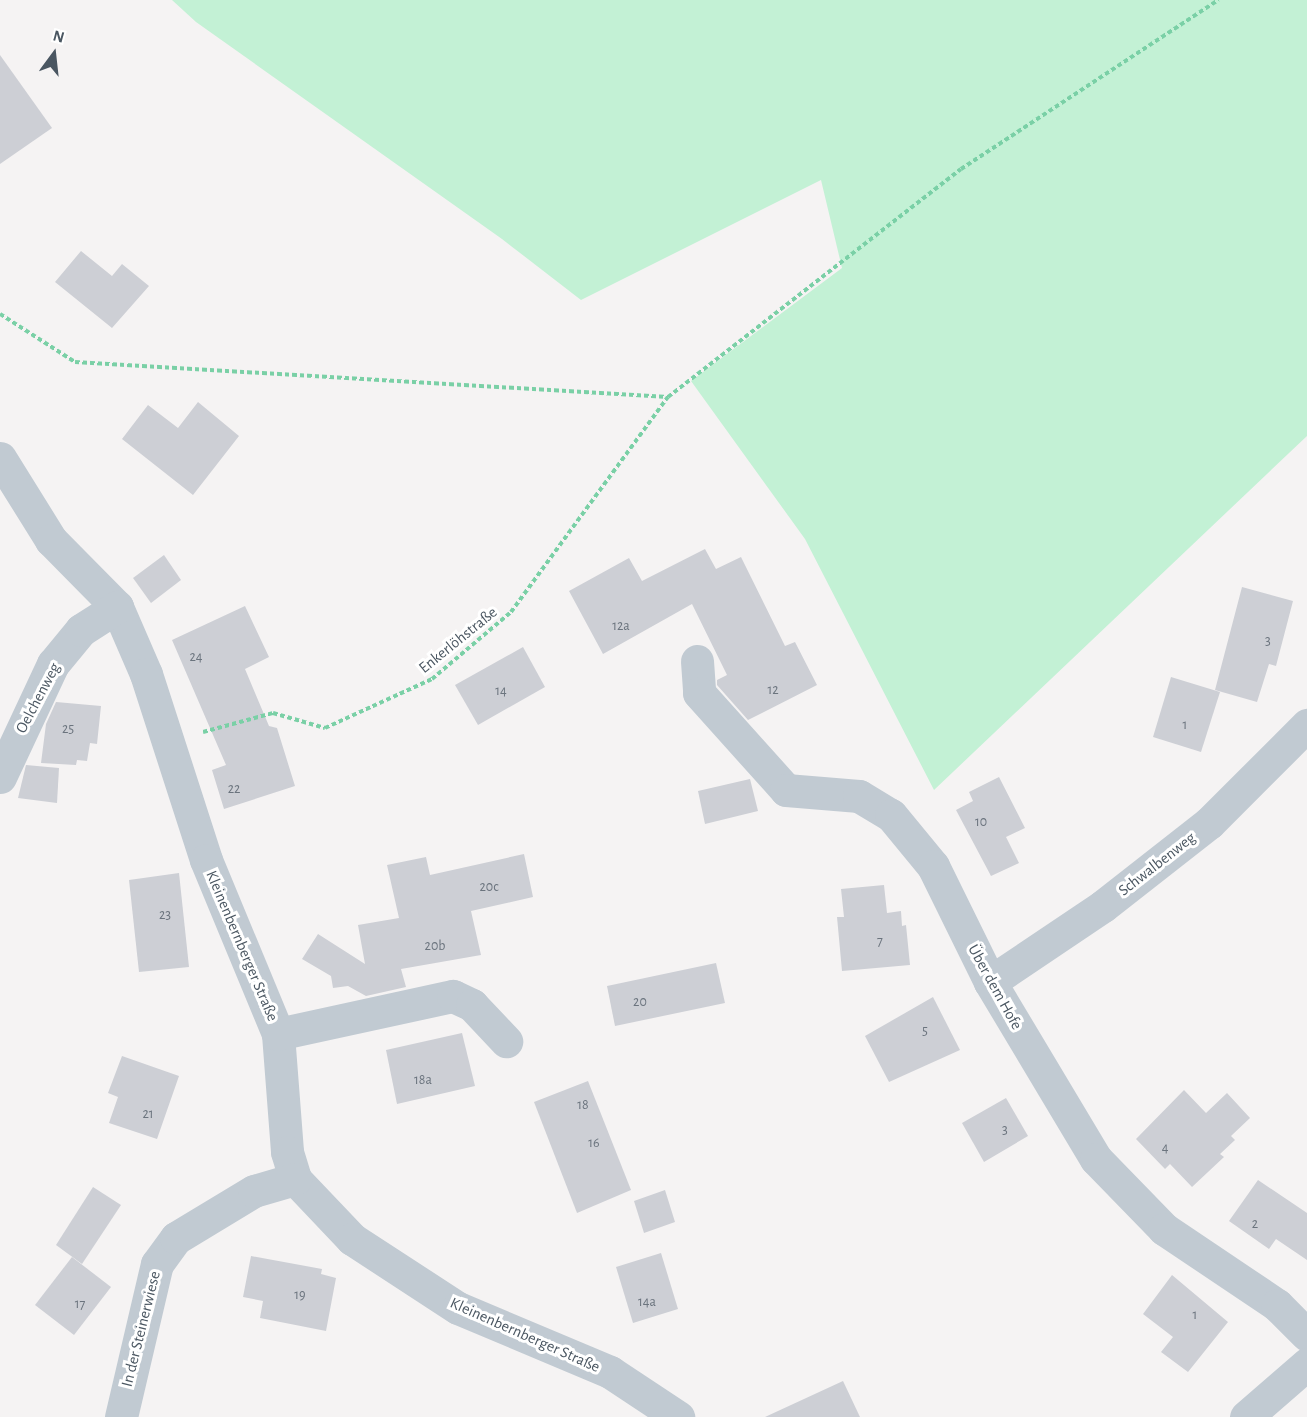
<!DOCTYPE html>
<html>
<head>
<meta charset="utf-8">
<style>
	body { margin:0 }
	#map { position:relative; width:1307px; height:1417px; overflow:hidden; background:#f5f3f3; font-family:"Alegreya Sans",sans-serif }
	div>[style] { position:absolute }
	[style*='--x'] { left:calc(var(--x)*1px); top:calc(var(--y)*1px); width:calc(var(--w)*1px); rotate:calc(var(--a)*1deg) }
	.green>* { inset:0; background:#c3f1d5 }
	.building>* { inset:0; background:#cdcfd5 }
	.path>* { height:4px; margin-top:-2px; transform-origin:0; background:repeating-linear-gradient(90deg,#7ad0a6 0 4.5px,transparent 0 7.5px) }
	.minor>* { height:33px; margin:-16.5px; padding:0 16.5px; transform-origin:16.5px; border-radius:16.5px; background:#c1cad2 }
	span { translate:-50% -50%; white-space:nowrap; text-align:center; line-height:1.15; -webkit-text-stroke:6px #fff; paint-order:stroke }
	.number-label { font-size:14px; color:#6b747e }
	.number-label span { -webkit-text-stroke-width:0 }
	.street-label { font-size:16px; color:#4a5661 }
	.north { position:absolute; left:24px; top:24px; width:60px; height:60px; -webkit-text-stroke:4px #fff; paint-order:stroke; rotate:15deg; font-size:16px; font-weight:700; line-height:24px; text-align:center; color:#4a5661 }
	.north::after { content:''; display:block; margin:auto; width:21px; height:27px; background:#4a5661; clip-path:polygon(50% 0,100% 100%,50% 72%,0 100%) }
</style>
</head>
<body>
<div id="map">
	<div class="green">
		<div style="clip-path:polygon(172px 0,1307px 0,1307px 436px,934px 790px,805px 539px,691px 381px,842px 268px,821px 180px,581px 300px,502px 239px,196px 22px)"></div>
	</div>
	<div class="building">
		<div style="clip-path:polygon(0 55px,52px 128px,0 164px)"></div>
		<div style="clip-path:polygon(81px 251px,112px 276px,122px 264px,149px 286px,112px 328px,55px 282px)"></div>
		<div style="clip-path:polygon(198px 402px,239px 436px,193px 495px,122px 439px,148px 405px,178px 428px)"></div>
		<div style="clip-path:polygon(705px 549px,716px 569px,741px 557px,785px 646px,795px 642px,817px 685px,748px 720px,717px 685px,717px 680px,727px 675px,692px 604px,603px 654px,569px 591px,629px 558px,642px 581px)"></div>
		<div style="clip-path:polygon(164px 555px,181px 580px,151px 603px,133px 578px)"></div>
		<div style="clip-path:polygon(1242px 587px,1293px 601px,1276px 666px,1269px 664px,1257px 702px,1215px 690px)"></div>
		<div style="clip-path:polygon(245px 606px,269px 657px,245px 669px,269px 726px,277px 728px,295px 786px,224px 809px,212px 770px,226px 765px,172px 640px)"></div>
		<div style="clip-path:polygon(523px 647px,545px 687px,478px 725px,455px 685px)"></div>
		<div style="clip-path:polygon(1171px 677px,1220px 692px,1201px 752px,1153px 737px)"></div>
		<div style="clip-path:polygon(56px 702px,101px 706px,97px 744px,90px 743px,87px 761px,77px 760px,76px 765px,41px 763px,46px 724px)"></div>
		<div style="clip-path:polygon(26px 765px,59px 768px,57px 803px,18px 798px)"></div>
		<div style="clip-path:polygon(999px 777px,1025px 828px,1006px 837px,1019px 863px,991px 876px,956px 810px,973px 801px,969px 792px)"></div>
		<div style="clip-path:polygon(750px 779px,758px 811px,705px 824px,698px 791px)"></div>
		<div style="clip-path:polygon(524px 854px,533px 897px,471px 911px,481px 955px,401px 969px,406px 987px,366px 996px,348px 986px,333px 988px,331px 976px,302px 959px,318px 934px,365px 964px,358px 925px,399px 918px,387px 865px,426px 857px,430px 875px)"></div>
		<div style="clip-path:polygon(179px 873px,189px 967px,139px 972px,129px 880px)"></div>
		<div style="clip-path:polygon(884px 885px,887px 913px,901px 911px,902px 926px,906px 925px,910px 965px,842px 971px,837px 917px,844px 917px,841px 889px)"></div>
		<div style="clip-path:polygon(716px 963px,725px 1003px,615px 1026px,607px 986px)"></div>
		<div style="clip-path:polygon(933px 997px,960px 1050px,889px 1082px,865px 1036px)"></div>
		<div style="clip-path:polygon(462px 1033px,475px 1086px,397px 1104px,386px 1050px)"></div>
		<div style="clip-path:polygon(122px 1056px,179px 1076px,157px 1139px,109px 1123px,118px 1097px,108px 1093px)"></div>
		<div style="clip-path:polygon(588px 1081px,631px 1190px,577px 1213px,534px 1102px)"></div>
		<div style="clip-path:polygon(1184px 1090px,1206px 1113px,1227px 1093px,1250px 1118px,1231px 1136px,1235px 1140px,1220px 1154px,1224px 1157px,1192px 1187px,1170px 1164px,1165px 1169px,1136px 1139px)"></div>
		<div style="clip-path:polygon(1006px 1098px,1028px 1136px,984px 1162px,962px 1123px)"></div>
		<div style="clip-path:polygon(1258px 1180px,1307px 1213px,1307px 1260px,1276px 1239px,1269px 1249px,1229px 1221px)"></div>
		<div style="clip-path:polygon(93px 1187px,121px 1205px,82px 1264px,56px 1245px)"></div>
		<div style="clip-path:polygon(665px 1190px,675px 1222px,644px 1233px,634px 1201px)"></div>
		<div style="clip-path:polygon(661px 1253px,678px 1309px,633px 1323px,616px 1267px)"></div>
		<div style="clip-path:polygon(251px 1256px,322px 1269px,321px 1274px,336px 1278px,326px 1331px,260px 1318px,263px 1301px,243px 1297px)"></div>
		<div style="clip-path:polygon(72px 1257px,111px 1287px,74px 1335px,35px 1305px)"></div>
		<div style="clip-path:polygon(1172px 1275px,1228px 1322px,1188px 1372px,1161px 1352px,1173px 1337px,1143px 1314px)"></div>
		<div style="clip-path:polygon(843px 1381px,860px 1417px,765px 1417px)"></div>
	</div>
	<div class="path">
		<div style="--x:0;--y:314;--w:89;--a:32.6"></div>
		<div style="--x:75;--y:362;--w:594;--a:3.38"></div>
		<div style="--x:668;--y:397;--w:371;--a:-37.9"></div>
		<div style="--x:961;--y:169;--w:308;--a:-33.3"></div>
		<div style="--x:203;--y:732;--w:73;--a:-15.2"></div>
		<div style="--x:273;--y:713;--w:54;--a:16.1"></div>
		<div style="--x:325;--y:728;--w:118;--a:-24.6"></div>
		<div style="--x:432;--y:679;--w:104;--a:-40.3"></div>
		<div style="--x:511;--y:612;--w:266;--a:-53.9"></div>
	</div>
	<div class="minor">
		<div style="--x:0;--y:458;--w:97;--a:58.1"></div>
		<div style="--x:51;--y:540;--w:94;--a:45.4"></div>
		<div style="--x:117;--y:607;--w:73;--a:66.6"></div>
		<div style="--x:146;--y:674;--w:195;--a:72.1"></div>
		<div style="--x:206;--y:860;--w:188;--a:67.5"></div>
		<div style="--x:278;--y:1034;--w:118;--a:85.6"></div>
		<div style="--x:287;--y:1152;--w:28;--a:73"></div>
		<div style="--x:295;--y:1179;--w:83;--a:46.5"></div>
		<div style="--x:352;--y:1239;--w:126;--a:33.1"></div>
		<div style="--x:458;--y:1308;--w:165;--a:22.8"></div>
		<div style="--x:610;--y:1372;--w:82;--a:33.5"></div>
		<div style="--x:697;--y:661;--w:32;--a:86"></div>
		<div style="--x:699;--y:693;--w:130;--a:48.1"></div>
		<div style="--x:786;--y:790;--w:73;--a:4.7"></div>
		<div style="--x:859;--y:796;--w:37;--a:31"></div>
		<div style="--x:891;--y:815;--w:66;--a:50.5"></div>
		<div style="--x:933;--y:866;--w:129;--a:63.8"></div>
		<div style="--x:990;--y:982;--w:206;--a:59.1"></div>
		<div style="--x:1096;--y:1159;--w:98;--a:45.8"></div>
		<div style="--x:1164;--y:1229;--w:136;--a:33.9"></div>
		<div style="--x:1277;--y:1305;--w:42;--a:45"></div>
		<div style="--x:0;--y:777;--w:125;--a:-64.9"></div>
		<div style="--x:53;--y:664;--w:44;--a:-50.5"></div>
		<div style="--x:81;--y:630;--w:43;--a:-32.6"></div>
		<div style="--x:990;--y:982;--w:136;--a:-33.9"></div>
		<div style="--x:1103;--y:906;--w:135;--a:-38.1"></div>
		<div style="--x:1209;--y:823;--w:139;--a:-45"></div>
		<div style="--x:278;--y:1034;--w:179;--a:-12.3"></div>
		<div style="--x:453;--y:996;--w:21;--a:25"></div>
		<div style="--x:472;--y:1005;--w:50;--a:46.6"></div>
		<div style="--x:121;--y:1417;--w:157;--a:-76.8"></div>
		<div style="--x:157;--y:1264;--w:32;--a:-54"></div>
		<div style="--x:176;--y:1238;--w:91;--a:-31.1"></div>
		<div style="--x:254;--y:1191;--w:43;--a:-16.3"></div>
		<div style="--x:1246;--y:1417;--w:81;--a:-41"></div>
	</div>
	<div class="number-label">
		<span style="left:621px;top:626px">12a</span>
		<span style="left:1268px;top:641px">3</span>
		<span style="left:196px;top:657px">24</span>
		<span style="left:773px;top:690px">12</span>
		<span style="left:501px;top:691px">14</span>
		<span style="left:1185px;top:725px">1</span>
		<span style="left:68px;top:729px">25</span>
		<span style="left:234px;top:789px">22</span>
		<span style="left:981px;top:822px">10</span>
		<span style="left:489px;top:887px">20c</span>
		<span style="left:165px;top:915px">23</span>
		<span style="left:880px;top:941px">7</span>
		<span style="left:435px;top:946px">20b</span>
		<span style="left:640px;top:1002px">20</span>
		<span style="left:925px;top:1031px">5</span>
		<span style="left:423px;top:1080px">18a</span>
		<span style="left:583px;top:1105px">18</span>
		<span style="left:148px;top:1114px">21</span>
		<span style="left:1005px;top:1130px">3</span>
		<span style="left:594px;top:1143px">16</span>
		<span style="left:1165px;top:1148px">4</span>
		<span style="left:1255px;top:1224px">2</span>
		<span style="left:300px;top:1295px">19</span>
		<span style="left:647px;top:1302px">14a</span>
		<span style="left:80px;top:1304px">17</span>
		<span style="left:1195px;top:1315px">1</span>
	</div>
	<div class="street-label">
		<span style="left:458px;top:640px;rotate:-39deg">Enkerlöhstraße</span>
		<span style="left:38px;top:698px;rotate:-62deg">Oelchenweg</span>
		<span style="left:1157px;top:864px;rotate:-38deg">Schwalbenweg</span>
		<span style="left:242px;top:946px;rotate:67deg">Kleinenbernberger Straße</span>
		<span style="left:995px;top:987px;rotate:61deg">Über dem Hofe</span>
		<span style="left:141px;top:1329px;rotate:-76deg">In der Steinerwiese</span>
		<span style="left:525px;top:1335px;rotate:24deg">Kleinenbernberger Straße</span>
	</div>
	<div class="north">N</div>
</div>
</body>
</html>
